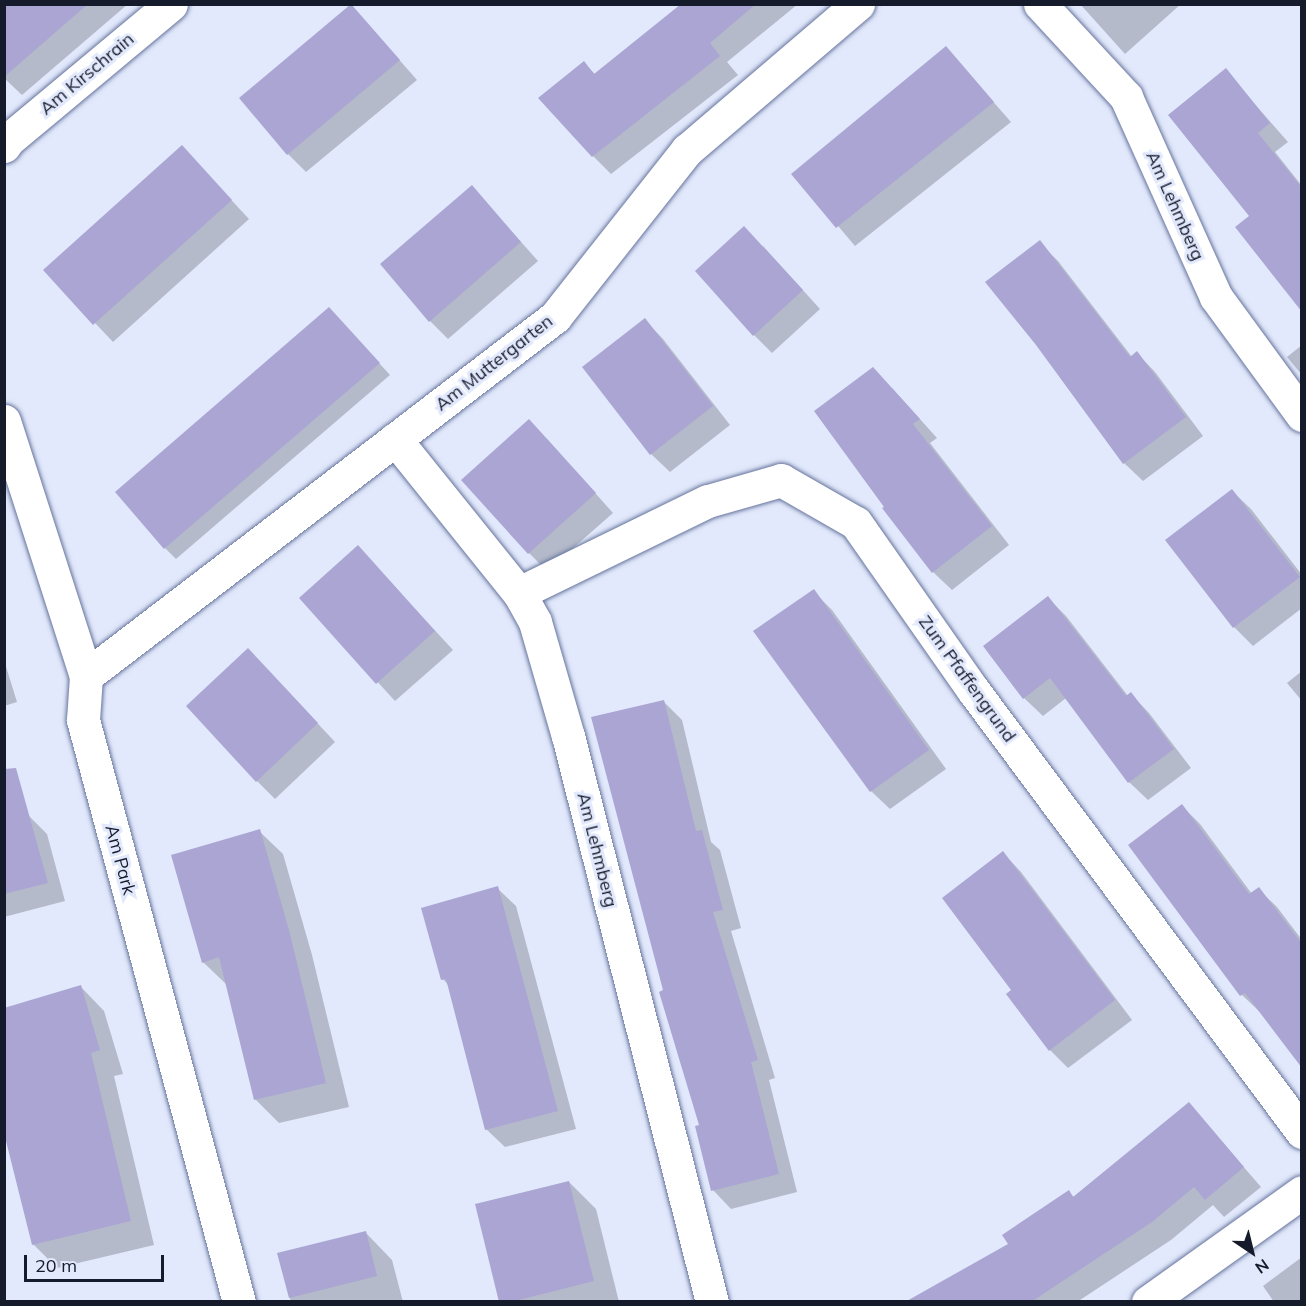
<!DOCTYPE html>
<html>
<head>
<meta charset="utf-8">
<style>
	body { margin:0 }
	#map { position:relative; width:1306px; height:1306px; overflow:hidden; background:#e2e9fc; font-family:Mulish,sans-serif }
	div>[style] { position:absolute }
	[style*='--x'] { left:calc(var(--x)*1px); top:calc(var(--y)*1px); width:calc(var(--w)*1px); rotate:calc(var(--a)*1deg) }
	.shadow>* { inset:0; background:#0003 }
	.building>* { inset:0; background:#aaa5d3 }
	.roads { filter:drop-shadow(0 0 2px #66749d) drop-shadow(0 0 2px #66749d) }
	.minor>* { height:33px; margin:-16.5px; padding:0 16.5px; transform-origin:16.5px; border-radius:16.5px; background:#fff }
	span { translate:-50% -50%; white-space:nowrap; text-align:center; line-height:1.15; -webkit-text-stroke:6px #e2e9fc; paint-order:stroke }
	.street-label { font-size:18px; color:#161b2b }
	.frame { position:absolute; inset:0; border:6px solid #161b2b; pointer-events:none }
	.north { position:absolute; left:1222px; top:1222px; width:60px; height:60px; -webkit-text-stroke:4px #e2e9fc; paint-order:stroke; rotate:145deg; font-size:16px; font-weight:700; line-height:24px; text-align:center; color:#161b2b }
	.north::after { content:''; display:block; margin:auto; width:21px; height:27px; background:#161b2b; clip-path:polygon(50% 0,100% 100%,50% 72%,0 100%) }
	.scale { position:absolute; left:24px; top:1255px; width:140px; height:27px; box-sizing:border-box; border:3px solid #161b2b; border-top:0; padding-left:8px; font-size:18px; line-height:21px; white-space:nowrap; color:#161b2b; -webkit-text-stroke:4px #e2e9fc; paint-order:stroke }
</style>
</head>
<body>
<div id="map">
	<div class="shadow">
		<div style="clip-path:polygon(4px 4px,128px 4px,22px 95px,4px 78px)"></div>
		<div style="clip-path:polygon(683px 4px,798px 4px,727px 62px,738px 75px,611px 174px,593px 156px,584px 63px,596px 75px)"></div>
		<div style="clip-path:polygon(1080px 4px,1181px 4px,1125px 54px)"></div>
		<div style="clip-path:polygon(352px 6px,417px 80px,306px 172px,288px 154px)"></div>
		<div style="clip-path:polygon(946px 48px,1011px 122px,855px 246px,794px 174px)"></div>
		<div style="clip-path:polygon(1225px 70px,1288px 142px,1275px 152px,1302px 186px,1302px 310px,1251px 216px)"></div>
		<div style="clip-path:polygon(182px 147px,249px 219px,113px 342px,45px 270px)"></div>
		<div style="clip-path:polygon(472px 187px,538px 261px,448px 339px,430px 321px)"></div>
		<div style="clip-path:polygon(1039px 242px,1058px 261px,1132px 357px,1137px 353px,1155px 372px,1203px 436px,1143px 481px,1124px 463px)"></div>
		<div style="clip-path:polygon(763px 246px,820px 309px,772px 353px,754px 335px)"></div>
		<div style="clip-path:polygon(340px 320px,390px 375px,176px 559px,165px 548px)"></div>
		<div style="clip-path:polygon(645px 320px,663px 339px,730px 425px,670px 472px,651px 454px,584px 367px)"></div>
		<div style="clip-path:polygon(1302px 345px,1302px 375px,1287px 357px)"></div>
		<div style="clip-path:polygon(892px 388px,937px 438px,930px 443px,1009px 545px,952px 590px,933px 572px,886px 507px)"></div>
		<div style="clip-path:polygon(547px 439px,613px 513px,547px 571px,529px 553px)"></div>
		<div style="clip-path:polygon(1232px 491px,1251px 509px,1302px 575px,1302px 608px,1253px 646px,1234px 627px,1167px 541px)"></div>
		<div style="clip-path:polygon(358px 547px,453px 650px,395px 701px,301px 598px)"></div>
		<div style="clip-path:polygon(813px 591px,832px 610px,946px 769px,890px 809px,871px 791px)"></div>
		<div style="clip-path:polygon(1048px 598px,1066px 616px,1128px 696px,1131px 694px,1149px 713px,1191px 768px,1148px 800px,1129px 782px,1066px 698px,1043px 716px,1024px 698px)"></div>
		<div style="clip-path:polygon(4px 660px,17px 702px,4px 706px)"></div>
		<div style="clip-path:polygon(267px 669px,335px 742px,275px 799px,257px 781px)"></div>
		<div style="clip-path:polygon(1302px 671px,1302px 701px,1287px 683px)"></div>
		<div style="clip-path:polygon(663px 701px,682px 720px,711px 842px,720px 850px,741px 928px,731px 931px,775px 1078px,769px 1080px,797px 1192px,731px 1209px,713px 1190px,701px 1126px,665px 991px)"></div>
		<div style="clip-path:polygon(1182px 806px,1200px 824px,1252px 894px,1258px 889px,1277px 907px,1302px 940px,1302px 1066px,1261px 1013px,1242px 995px,1130px 845px)"></div>
		<div style="clip-path:polygon(28px 815px,47px 834px,65px 901px,4px 917px,4px 822px)"></div>
		<div style="clip-path:polygon(259px 831px,283px 854px,312px 955px,349px 1107px,279px 1123px,256px 1100px,227px 985px,203px 962px)"></div>
		<div style="clip-path:polygon(1003px 853px,1021px 872px,1132px 1020px,1068px 1068px,1050px 1050px,1013px 991px)"></div>
		<div style="clip-path:polygon(497px 888px,516px 906px,576px 1129px,505px 1147px,486px 1129px,449px 986px,443px 979px)"></div>
		<div style="clip-path:polygon(81px 987px,104px 1011px,123px 1074px,114px 1076px,154px 1245px,57px 1268px,33px 1244px)"></div>
		<div style="clip-path:polygon(1189px 1104px,1261px 1187px,1224px 1217px,1213px 1205px,1171px 1240px,1077px 1302px,908px 1302px,1010px 1244px,1069px 1192px,1075px 1198px)"></div>
		<div style="clip-path:polygon(569px 1182px,596px 1209px,619px 1302px,500px 1302px)"></div>
		<div style="clip-path:polygon(366px 1233px,392px 1260px,403px 1302px,291px 1302px,279px 1255px)"></div>
		<div style="clip-path:polygon(1302px 1257px,1302px 1302px,1274px 1302px,1263px 1286px)"></div>
	</div>
	<div class="building">
		<div style="clip-path:polygon(4px 4px,88px 4px,4px 77px)"></div>
		<div style="clip-path:polygon(351px 4px,400px 60px,287px 155px,239px 98px)"></div>
		<div style="clip-path:polygon(681px 4px,756px 4px,710px 43px,720px 56px,592px 157px,538px 98px,584px 61px,594px 74px)"></div>
		<div style="clip-path:polygon(946px 46px,994px 102px,836px 228px,791px 174px)"></div>
		<div style="clip-path:polygon(1226px 68px,1270px 123px,1258px 133px,1302px 188px,1302px 312px,1235px 227px,1249px 216px,1168px 115px)"></div>
		<div style="clip-path:polygon(182px 145px,232px 200px,93px 325px,43px 270px)"></div>
		<div style="clip-path:polygon(472px 185px,521px 242px,429px 322px,380px 264px)"></div>
		<div style="clip-path:polygon(744px 226px,803px 290px,753px 336px,695px 271px)"></div>
		<div style="clip-path:polygon(1040px 240px,1130px 357px,1137px 351px,1186px 417px,1123px 464px,1036px 345px,985px 282px)"></div>
		<div style="clip-path:polygon(329px 307px,380px 363px,164px 549px,115px 492px)"></div>
		<div style="clip-path:polygon(645px 318px,713px 406px,650px 455px,582px 367px)"></div>
		<div style="clip-path:polygon(873px 367px,920px 419px,913px 424px,992px 526px,932px 573px,882px 508px,884px 507px,814px 411px)"></div>
		<div style="clip-path:polygon(529px 419px,596px 493px,528px 554px,461px 480px)"></div>
		<div style="clip-path:polygon(1232px 489px,1300px 577px,1233px 628px,1165px 540px)"></div>
		<div style="clip-path:polygon(358px 545px,435px 631px,376px 684px,299px 598px)"></div>
		<div style="clip-path:polygon(814px 589px,929px 750px,870px 792px,753px 631px)"></div>
		<div style="clip-path:polygon(1048px 596px,1126px 696px,1131px 692px,1174px 749px,1128px 783px,1050px 678px,1023px 699px,983px 646px)"></div>
		<div style="clip-path:polygon(248px 648px,318px 723px,256px 782px,186px 706px)"></div>
		<div style="clip-path:polygon(664px 700px,696px 831px,702px 830px,723px 910px,713px 912px,758px 1060px,751px 1062px,779px 1174px,711px 1191px,695px 1126px,699px 1125px,659px 992px,663px 990px,591px 717px)"></div>
		<div style="clip-path:polygon(16px 768px,48px 883px,4px 894px,4px 769px)"></div>
		<div style="clip-path:polygon(1182px 804px,1249px 894px,1259px 887px,1302px 944px,1302px 1068px,1245px 993px,1240px 996px,1128px 845px)"></div>
		<div style="clip-path:polygon(260px 829px,289px 930px,326px 1083px,254px 1100px,219px 957px,202px 963px,171px 855px)"></div>
		<div style="clip-path:polygon(1003px 851px,1115px 1000px,1049px 1051px,1006px 994px,1011px 990px,942px 898px)"></div>
		<div style="clip-path:polygon(498px 886px,558px 1111px,485px 1130px,446px 979px,441px 980px,421px 908px)"></div>
		<div style="clip-path:polygon(81px 985px,100px 1050px,91px 1053px,131px 1221px,32px 1245px,4px 1133px,4px 1008px)"></div>
		<div style="clip-path:polygon(1189px 1102px,1244px 1167px,1205px 1200px,1194px 1187px,1152px 1222px,1031px 1302px,905px 1302px,1008px 1244px,1002px 1235px,1069px 1190px,1073px 1197px)"></div>
		<div style="clip-path:polygon(569px 1181px,594px 1281px,511px 1302px,499px 1302px,475px 1204px)"></div>
		<div style="clip-path:polygon(366px 1231px,377px 1276px,289px 1298px,277px 1253px)"></div>
	</div>
	<div class="roads">
		<div class="minor">
			<div style="--x:1040;--y:4;--w:127;--a:47.2"></div>
			<div style="--x:1126;--y:97;--w:219;--a:65.8"></div>
			<div style="--x:1216;--y:297;--w:146;--a:53.9"></div>
			<div style="--x:4;--y:146;--w:7;--a:-56"></div>
			<div style="--x:8;--y:140;--w:212;--a:-39.8"></div>
			<div style="--x:4;--y:421;--w:268;--a:72.2"></div>
			<div style="--x:86;--y:676;--w:44;--a:93.9"></div>
			<div style="--x:83;--y:720;--w:603;--a:75"></div>
			<div style="--x:395;--y:439;--w:198;--a:51.2"></div>
			<div style="--x:519;--y:593;--w:33;--a:61"></div>
			<div style="--x:535;--y:622;--w:119;--a:73.9"></div>
			<div style="--x:568;--y:736;--w:584;--a:75.73"></div>
			<div style="--x:519;--y:593;--w:210;--a:-26"></div>
			<div style="--x:708;--y:501;--w:76;--a:-16"></div>
			<div style="--x:781;--y:480;--w:86;--a:29.8"></div>
			<div style="--x:856;--y:523;--w:204;--a:55"></div>
			<div style="--x:973;--y:690;--w:551;--a:53.34"></div>
			<div style="--x:86;--y:676;--w:591;--a:-37.43"></div>
			<div style="--x:555;--y:317;--w:213;--a:-51.7"></div>
			<div style="--x:687;--y:150;--w:225;--a:-40.5"></div>
			<div style="--x:1148;--y:1302;--w:189;--a:-35.5"></div>
		</div>
	</div>
	<div class="street-label">
		<span style="left:87px;top:74px;rotate:-40deg">Am Kirschrain</span>
		<span style="left:1175px;top:206px;rotate:66deg">Am Lehmberg</span>
		<span style="left:494px;top:363px;rotate:-38deg">Am Muttergarten</span>
		<span style="left:967px;top:679px;rotate:54deg">Zum Pfaffengrund</span>
		<span style="left:597px;top:850px;rotate:76deg">Am Lehmberg</span>
		<span style="left:120px;top:860px;rotate:75deg">Am Park</span>
	</div>
	<div class="frame"></div>
	<div class="north">N</div>
	<div class="scale">20 m</div>
</div>
</body>
</html>
